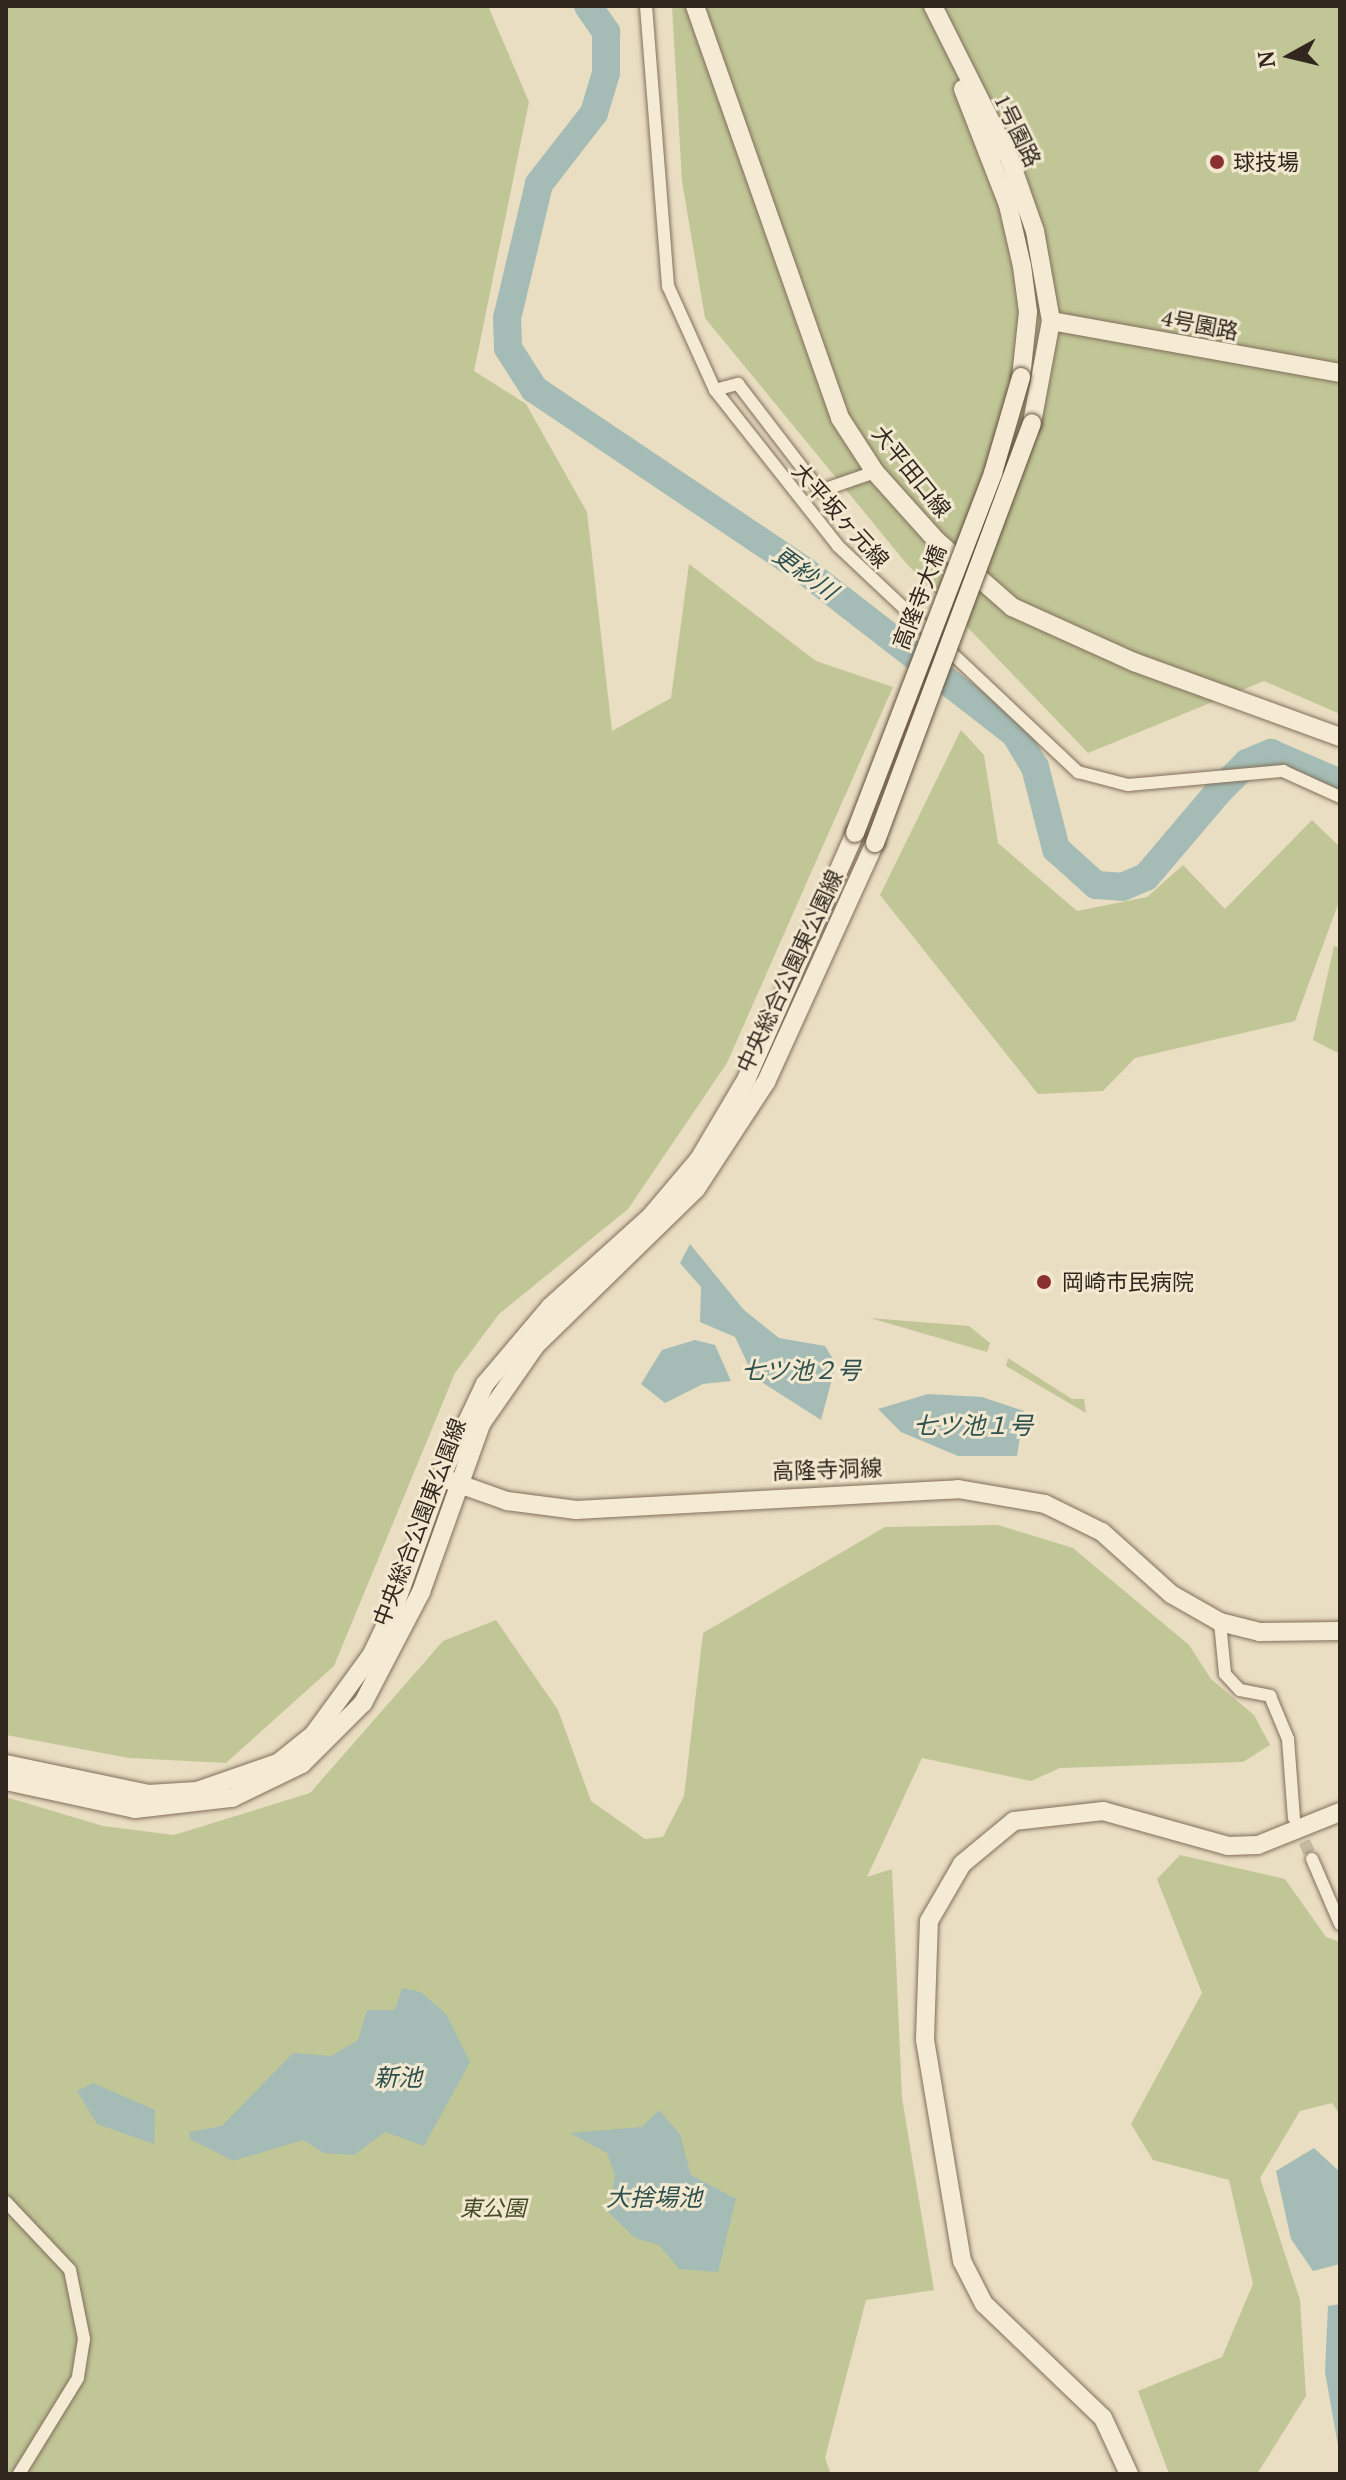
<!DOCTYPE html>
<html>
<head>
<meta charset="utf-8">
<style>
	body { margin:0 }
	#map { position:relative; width:1346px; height:2480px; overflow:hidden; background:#e9ddc2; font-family:"PT Serif","Noto Sans JP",serif }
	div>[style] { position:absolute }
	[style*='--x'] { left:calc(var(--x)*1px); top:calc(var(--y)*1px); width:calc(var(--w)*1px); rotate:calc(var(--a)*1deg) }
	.green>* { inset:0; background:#c1c697 }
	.water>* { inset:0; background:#a4bcb5 }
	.river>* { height:28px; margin:-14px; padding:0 14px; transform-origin:14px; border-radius:14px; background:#a4bcb5 }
	.street-tunnel>* { height:12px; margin-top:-6px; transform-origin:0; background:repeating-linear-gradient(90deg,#c4b9a1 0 12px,transparent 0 18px) }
	.roads { filter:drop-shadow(0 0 2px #816f5b) drop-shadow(0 0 2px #816f5b) }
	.street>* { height:12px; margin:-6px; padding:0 6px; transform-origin:6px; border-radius:6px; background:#f5ebd4 }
	.secondary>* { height:18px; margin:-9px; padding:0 9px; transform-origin:9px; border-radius:9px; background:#f5ebd4 }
	.bridges { filter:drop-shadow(0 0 2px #63503e) drop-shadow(0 0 2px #63503e) }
	.secondary-bridge>* { height:18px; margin:-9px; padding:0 9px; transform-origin:9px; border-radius:9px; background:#f5ebd4 }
	.dots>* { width:22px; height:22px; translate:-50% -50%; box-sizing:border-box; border:4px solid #f2e8d0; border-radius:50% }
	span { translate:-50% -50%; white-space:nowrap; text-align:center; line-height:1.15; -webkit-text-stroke:6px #f2e8d0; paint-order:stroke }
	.street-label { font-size:22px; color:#32271e }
	.poi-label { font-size:22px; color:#32271e }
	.left { translate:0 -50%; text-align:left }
	.park-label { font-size:22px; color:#444d26; font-style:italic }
	.water-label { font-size:24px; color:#2e514f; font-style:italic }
	.frame { position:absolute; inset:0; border:8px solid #32271e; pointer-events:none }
	.north { position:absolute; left:1250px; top:16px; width:80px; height:80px; -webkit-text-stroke:6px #f2e8d0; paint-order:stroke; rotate:262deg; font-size:22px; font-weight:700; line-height:32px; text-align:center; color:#32271e }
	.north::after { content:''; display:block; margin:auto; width:28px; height:36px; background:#32271e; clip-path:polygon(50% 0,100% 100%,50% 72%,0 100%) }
</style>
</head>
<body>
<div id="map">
	<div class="green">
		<div style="clip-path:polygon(6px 6px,488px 6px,529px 102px,474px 371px,526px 404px,587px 512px,612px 731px,671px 698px,689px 564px,816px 661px,893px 687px,727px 1063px,628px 1209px,499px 1314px,455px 1373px,334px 1666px,226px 1763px,129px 1758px,6px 1735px)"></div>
		<div style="clip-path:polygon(672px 6px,1340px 6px,1340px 714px,1264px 681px,1088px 753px,906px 563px,705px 318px,682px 181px)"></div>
		<div style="clip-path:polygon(961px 730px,984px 755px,998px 843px,1077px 911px,1147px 897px,1183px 865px,1225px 909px,1312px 820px,1340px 847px,1340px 899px,1295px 1021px,1135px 1058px,1103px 1091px,1038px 1094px,880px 895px)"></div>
		<div style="clip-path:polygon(1334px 946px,1340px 948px,1340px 1054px,1313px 1040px)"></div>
		<div style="clip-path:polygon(870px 1318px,969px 1326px,990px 1343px,987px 1352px)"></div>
		<div style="clip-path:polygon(1008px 1358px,1072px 1399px,1084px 1399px,1086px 1413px,1006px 1366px)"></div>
		<div style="clip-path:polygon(998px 1525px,1073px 1548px,1189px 1645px,1211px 1679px,1254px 1715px,1270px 1745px,1243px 1762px,1060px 1768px,1031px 1781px,922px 1758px,867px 1877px,892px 1869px,902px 2098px,934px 2290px,866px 2300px,825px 2458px,831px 2474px,6px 2474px,6px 1797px,103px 1826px,174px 1835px,310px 1793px,443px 1641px,496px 1620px,558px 1710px,591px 1801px,645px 1839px,663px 1837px,684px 1796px,703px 1633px,885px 1527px)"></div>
		<div style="clip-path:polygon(1180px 1855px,1285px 1879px,1326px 1937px,1340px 1942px,1340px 2115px,1332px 2103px,1300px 2111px,1260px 2178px,1300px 2300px,1306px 2396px,1257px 2474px,1169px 2474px,1138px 2391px,1222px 2357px,1253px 2284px,1229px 2180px,1153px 2160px,1131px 2124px,1202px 1993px,1157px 1879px)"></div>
	</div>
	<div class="water">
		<div style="clip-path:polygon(690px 1244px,744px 1310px,779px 1338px,825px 1346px,836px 1364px,821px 1420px,754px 1377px,735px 1337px,700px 1322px,701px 1287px,680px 1263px)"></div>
		<div style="clip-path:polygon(695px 1340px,715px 1345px,731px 1381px,703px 1384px,665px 1403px,641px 1384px,662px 1350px)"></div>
		<div style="clip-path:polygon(928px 1394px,982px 1397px,1024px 1411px,1017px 1456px,958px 1456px,901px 1432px,878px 1409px)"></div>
		<div style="clip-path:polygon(402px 1988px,421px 1992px,446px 2014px,470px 2062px,424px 2146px,385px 2132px,354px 2155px,324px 2153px,303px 2140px,233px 2161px,190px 2139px,189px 2132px,222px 2126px,293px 2053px,331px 2056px,358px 2040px,367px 2010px,395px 2010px)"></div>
		<div style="clip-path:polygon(93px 2083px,155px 2110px,154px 2144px,97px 2124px,77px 2091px)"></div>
		<div style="clip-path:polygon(659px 2110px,680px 2134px,691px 2175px,736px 2199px,718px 2272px,679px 2269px,659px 2245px,635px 2238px,609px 2213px,615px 2175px,607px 2153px,570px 2133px,642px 2127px)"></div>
		<div style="clip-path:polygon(1314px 2148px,1340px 2172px,1340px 2264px,1313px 2271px,1291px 2239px,1276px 2171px)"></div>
		<div style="clip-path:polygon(1340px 2304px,1340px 2457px,1325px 2372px,1328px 2306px)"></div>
	</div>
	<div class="river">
		<div style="--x:588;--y:6;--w:32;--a:55"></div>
		<div style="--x:606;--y:32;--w:41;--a:90"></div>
		<div style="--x:606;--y:73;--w:42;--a:106.7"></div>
		<div style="--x:594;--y:113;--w:90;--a:127.8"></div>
		<div style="--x:539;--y:184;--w:138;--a:103.4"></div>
		<div style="--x:507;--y:318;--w:30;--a:88"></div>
		<div style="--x:508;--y:348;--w:49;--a:57.6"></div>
		<div style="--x:534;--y:389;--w:326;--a:33.9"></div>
		<div style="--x:805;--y:571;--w:266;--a:37.8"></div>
		<div style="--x:1015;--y:734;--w:39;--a:59"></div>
		<div style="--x:1035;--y:767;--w:85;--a:75.6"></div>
		<div style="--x:1056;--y:849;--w:54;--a:42"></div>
		<div style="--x:1096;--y:885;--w:26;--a:4"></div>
		<div style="--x:1122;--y:887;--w:26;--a:-23"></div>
		<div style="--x:1146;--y:877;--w:111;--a:-49.7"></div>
		<div style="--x:1218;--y:792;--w:41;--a:-45"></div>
		<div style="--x:1247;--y:763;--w:26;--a:-23"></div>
		<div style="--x:1271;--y:753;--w:75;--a:23.5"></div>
	</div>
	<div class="street-tunnel">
		<div style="--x:1297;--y:1825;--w:37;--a:66"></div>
	</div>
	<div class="roads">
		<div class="street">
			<div style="--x:646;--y:6;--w:281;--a:85.5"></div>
			<div style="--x:668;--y:286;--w:114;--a:65.7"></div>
			<div style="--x:715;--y:390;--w:199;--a:51.7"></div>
			<div style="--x:838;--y:546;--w:330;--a:43.3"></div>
			<div style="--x:1078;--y:772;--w:52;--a:14.6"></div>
			<div style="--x:1128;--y:785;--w:156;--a:-5.2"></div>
			<div style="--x:1283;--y:771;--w:63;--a:24.5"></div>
			<div style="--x:715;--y:390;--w:24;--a:-15"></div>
			<div style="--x:738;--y:384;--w:135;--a:52.5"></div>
			<div style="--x:820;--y:491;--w:58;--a:-19.1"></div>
			<div style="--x:1220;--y:1622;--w:52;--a:84.5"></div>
			<div style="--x:1225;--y:1674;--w:22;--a:47"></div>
			<div style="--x:1240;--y:1690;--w:31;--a:11"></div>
			<div style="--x:1270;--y:1696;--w:47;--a:67.3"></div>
			<div style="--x:1288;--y:1739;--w:79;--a:85.7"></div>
			<div style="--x:1312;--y:1859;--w:71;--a:66.7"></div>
			<div style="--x:6;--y:2202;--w:93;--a:46.7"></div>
			<div style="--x:70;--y:2270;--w:70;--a:78.5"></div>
			<div style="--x:84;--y:2339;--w:39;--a:99"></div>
			<div style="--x:78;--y:2378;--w:113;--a:121.6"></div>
		</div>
		<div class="secondary">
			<div style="--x:695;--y:6;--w:437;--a:70.6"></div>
			<div style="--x:840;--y:418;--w:64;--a:57.1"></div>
			<div style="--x:875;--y:472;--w:93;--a:48.1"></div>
			<div style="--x:937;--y:541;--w:100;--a:41.3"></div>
			<div style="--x:1012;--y:607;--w:134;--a:24.3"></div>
			<div style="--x:1134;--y:662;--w:219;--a:20"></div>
			<div style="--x:933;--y:6;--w:172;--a:63.4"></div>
			<div style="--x:1010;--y:160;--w:75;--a:70.6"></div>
			<div style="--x:1035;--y:231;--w:91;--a:79.9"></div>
			<div style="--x:1051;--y:321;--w:104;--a:100.6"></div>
			<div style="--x:963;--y:89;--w:124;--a:68.8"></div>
			<div style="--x:1008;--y:205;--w:63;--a:77.1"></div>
			<div style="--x:1022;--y:266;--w:46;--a:82.6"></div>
			<div style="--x:1028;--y:312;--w:65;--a:96.1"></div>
			<div style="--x:1051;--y:321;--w:294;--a:10.2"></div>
			<div style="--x:448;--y:1480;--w:63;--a:19.6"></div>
			<div style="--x:507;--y:1501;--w:70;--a:7.4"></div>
			<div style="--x:576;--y:1510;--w:383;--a:-3.1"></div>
			<div style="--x:958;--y:1489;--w:88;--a:9.8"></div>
			<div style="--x:1045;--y:1504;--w:64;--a:26.2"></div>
			<div style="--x:1102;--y:1532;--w:93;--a:41.9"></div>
			<div style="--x:1171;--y:1594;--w:56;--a:29.7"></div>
			<div style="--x:1220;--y:1622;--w:41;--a:14"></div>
			<div style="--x:1260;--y:1632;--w:80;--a:-0.7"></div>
			<div style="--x:6;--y:1764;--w:145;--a:11.9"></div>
			<div style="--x:148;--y:1794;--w:49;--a:-3.5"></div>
			<div style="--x:197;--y:1791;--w:86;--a:-19.1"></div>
			<div style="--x:278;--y:1763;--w:45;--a:-38.7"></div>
			<div style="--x:313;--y:1735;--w:100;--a:-53.9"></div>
			<div style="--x:372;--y:1654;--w:51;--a:-64.4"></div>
			<div style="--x:394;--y:1608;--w:139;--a:-70.3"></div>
			<div style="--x:441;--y:1477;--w:103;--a:-64.7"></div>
			<div style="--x:485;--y:1384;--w:101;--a:-49.8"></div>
			<div style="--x:550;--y:1307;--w:135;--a:-42"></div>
			<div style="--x:650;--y:1217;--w:76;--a:-49.8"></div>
			<div style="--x:699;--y:1159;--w:94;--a:-59.3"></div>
			<div style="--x:747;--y:1078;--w:268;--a:-66.2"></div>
			<div style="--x:6;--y:1781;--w:132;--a:12.2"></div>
			<div style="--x:135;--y:1809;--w:98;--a:-6.5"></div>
			<div style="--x:232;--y:1798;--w:78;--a:-25.9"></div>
			<div style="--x:302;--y:1764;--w:86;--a:-45"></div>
			<div style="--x:363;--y:1703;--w:125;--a:-62.4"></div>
			<div style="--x:421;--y:1592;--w:178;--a:-70.3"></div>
			<div style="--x:481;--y:1424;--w:96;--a:-55.2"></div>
			<div style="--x:536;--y:1345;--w:223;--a:-44.3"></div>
			<div style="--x:696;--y:1189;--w:128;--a:-56.8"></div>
			<div style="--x:766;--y:1082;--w:263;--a:-65.5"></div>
			<div style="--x:1129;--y:2474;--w:62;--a:-114.9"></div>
			<div style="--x:1103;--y:2418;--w:165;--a:-136.2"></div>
			<div style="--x:984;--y:2304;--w:48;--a:-117.1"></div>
			<div style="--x:962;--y:2261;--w:225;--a:-99.5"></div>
			<div style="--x:925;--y:2039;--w:118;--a:-88.1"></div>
			<div style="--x:929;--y:1921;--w:66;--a:-59.9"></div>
			<div style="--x:962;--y:1864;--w:67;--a:-39.6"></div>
			<div style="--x:1014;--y:1821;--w:90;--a:-6.4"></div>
			<div style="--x:1103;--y:1811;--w:130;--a:15.6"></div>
			<div style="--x:1228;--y:1846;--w:30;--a:-2"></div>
			<div style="--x:1258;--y:1845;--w:88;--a:-21.9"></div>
		</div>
	</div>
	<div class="bridges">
		<div class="secondary-bridge">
			<div style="--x:855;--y:833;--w:386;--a:-69"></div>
			<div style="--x:993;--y:473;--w:100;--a:-73.7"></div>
			<div style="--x:875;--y:843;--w:448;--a:-69.5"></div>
		</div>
	</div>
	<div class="dots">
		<div style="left:1217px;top:162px;background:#8b3031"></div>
		<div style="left:1044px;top:1282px;background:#8b3031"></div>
	</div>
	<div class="street-label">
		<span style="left:1018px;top:130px;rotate:64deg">1号園路</span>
		<span style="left:1200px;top:324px;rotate:11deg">4号園路</span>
		<span style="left:912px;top:471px;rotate:51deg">大平田口線</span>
		<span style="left:841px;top:515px;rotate:48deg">大平坂ヶ元線</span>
		<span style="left:919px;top:597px;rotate:-69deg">高隆寺大橋</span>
		<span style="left:789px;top:971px;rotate:-65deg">中央総合公園東公園線</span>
		<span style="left:827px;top:1469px;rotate:-2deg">高隆寺洞線</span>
		<span style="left:419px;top:1522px;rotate:-69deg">中央総合公園東公園線</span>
	</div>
	<div class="poi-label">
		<span class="left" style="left:1233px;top:162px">球技場</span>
		<span class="left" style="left:1062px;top:1282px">岡崎市民病院</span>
	</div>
	<div class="park-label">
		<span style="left:493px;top:2208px">東公園</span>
	</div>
	<div class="water-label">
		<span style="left:805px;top:573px;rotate:36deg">更紗川</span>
		<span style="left:801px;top:1371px">七ツ池２号</span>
		<span style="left:973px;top:1426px">七ツ池１号</span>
		<span style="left:398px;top:2078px">新池</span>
		<span style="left:654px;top:2198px">大捨場池</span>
	</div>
	<div class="frame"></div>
	<div class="north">N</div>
</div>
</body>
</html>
